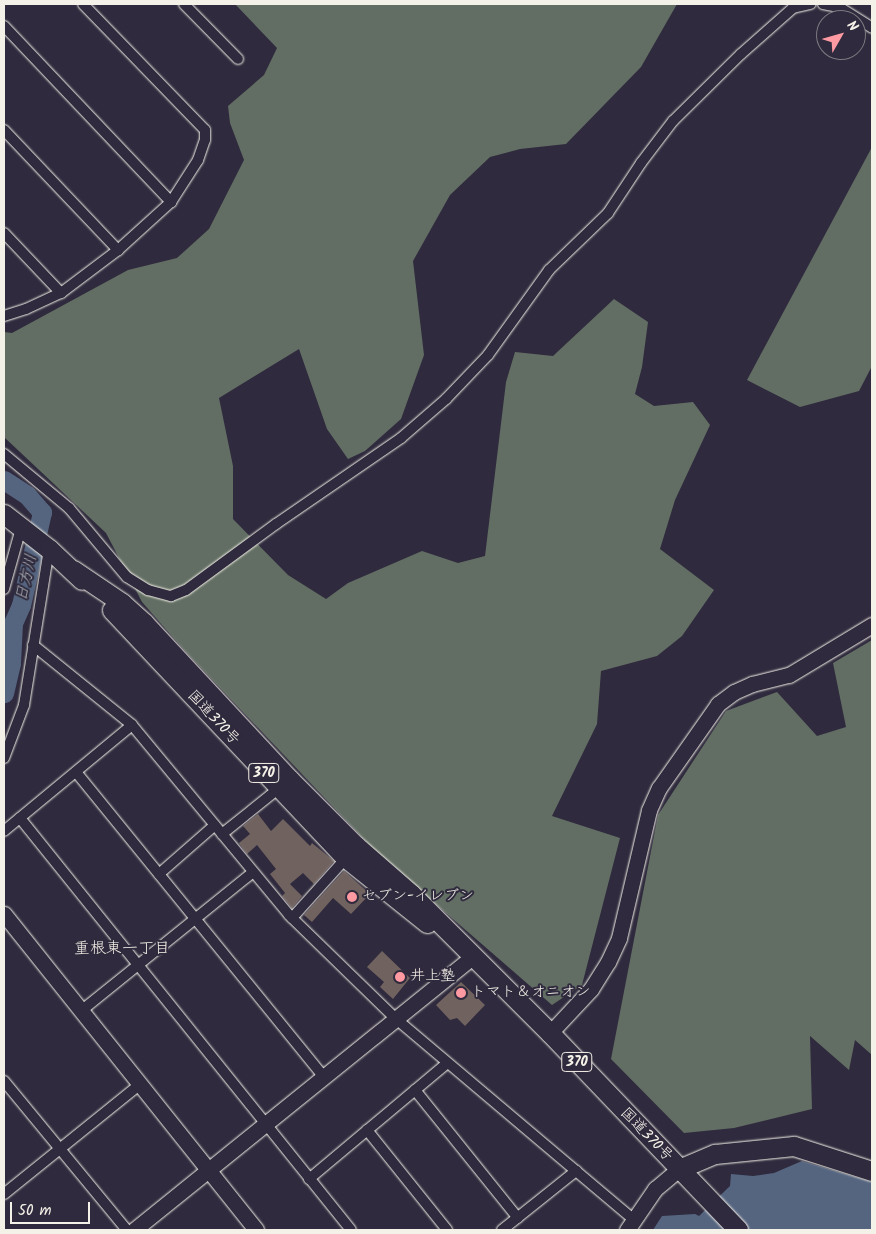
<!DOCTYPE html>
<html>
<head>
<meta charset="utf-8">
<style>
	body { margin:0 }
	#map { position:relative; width:876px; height:1234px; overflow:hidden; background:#2f2a3d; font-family:Kalam,"Klee One",sans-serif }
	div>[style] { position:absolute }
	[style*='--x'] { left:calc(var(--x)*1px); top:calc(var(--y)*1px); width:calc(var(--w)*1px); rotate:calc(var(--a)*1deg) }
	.green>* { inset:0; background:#626e63 }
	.water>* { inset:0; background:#556580 }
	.river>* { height:19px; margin:-9.5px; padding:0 9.5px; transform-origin:9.5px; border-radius:9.5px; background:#556580 }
	.building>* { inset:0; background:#70625e }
	.roads { filter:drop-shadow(0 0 1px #f4f1e8) drop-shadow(0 0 1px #f4f1e8) }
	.street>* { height:10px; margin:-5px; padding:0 5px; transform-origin:5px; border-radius:5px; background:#2f2a3d }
	.secondary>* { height:15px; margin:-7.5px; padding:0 7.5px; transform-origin:7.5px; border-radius:7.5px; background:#2f2a3d }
	.highway>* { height:19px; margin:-9.5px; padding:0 9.5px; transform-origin:9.5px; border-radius:9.5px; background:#2f2a3d }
	.dots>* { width:14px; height:14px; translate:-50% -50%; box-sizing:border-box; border:2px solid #2f2a3d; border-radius:50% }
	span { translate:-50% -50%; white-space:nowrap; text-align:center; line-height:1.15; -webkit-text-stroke:4px #2f2a3d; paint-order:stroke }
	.shield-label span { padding:1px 4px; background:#2f2a3d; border:1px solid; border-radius:4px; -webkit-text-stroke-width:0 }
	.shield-label { font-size:14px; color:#f4f1e8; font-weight:700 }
	.street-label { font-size:15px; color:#f4f1e8 }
	.poi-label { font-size:15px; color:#f4f1e8 }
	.left { translate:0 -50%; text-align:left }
	.water-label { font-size:16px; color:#b4b9be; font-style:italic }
	.neighbourhood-label { font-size:16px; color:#f4f1e8 }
	.frame { position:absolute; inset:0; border:5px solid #f4f1e8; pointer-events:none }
	.north { position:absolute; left:816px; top:10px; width:50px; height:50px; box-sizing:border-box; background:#2f2a3d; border:1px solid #7e7a81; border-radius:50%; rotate:52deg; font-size:14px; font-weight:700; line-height:20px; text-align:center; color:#f4f1e8 }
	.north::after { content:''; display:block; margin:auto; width:18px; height:22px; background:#ff9aa2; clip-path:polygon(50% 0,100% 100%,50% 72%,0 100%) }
	.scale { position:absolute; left:10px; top:1202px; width:80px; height:22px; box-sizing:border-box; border:2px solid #f4f1e8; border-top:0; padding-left:6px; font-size:15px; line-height:18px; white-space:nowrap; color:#f4f1e8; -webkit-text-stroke:4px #2f2a3d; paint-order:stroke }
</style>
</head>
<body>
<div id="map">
	<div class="green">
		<div style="clip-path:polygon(235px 4px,677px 4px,641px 67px,566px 144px,520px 149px,490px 157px,450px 195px,413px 261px,424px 355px,401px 419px,365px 451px,348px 459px,327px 429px,299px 349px,219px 398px,233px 466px,233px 519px,288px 575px,326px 599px,348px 583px,422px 551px,458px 563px,485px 556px,506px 382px,515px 352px,553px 356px,614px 299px,648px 322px,642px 367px,635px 394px,654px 406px,693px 402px,710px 425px,675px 500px,660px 549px,714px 590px,682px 636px,657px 656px,601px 671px,597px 724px,552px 816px,620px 838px,582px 985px,552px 1005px,378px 854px,186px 652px,142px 602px,106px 533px,4px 437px,4px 332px,12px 333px,128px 270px,177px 258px,209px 229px,244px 160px,230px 123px,228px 106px,264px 75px,277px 48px)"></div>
		<div style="clip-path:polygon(872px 147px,872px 366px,859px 391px,800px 407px,747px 380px)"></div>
		<div style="clip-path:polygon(872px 640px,872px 1055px,855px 1040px,849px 1070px,810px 1036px,812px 1109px,734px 1128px,684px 1133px,611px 1059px,658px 815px,726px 711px,777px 692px,817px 736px,846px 727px,833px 663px)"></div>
	</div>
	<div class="water">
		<div style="clip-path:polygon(802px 1161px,872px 1182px,872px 1230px,653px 1230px,662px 1216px,695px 1214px,699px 1216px,730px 1186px,731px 1174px,753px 1176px,774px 1173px)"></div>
	</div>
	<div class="river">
		<div style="--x:4;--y:480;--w:27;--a:33"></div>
		<div style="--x:27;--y:495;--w:23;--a:49"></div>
		<div style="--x:42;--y:512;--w:95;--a:102.7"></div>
		<div style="--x:21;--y:605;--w:20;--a:114"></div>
		<div style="--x:13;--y:623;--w:40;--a:92.9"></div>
		<div style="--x:11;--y:663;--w:31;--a:103"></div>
	</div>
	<div class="building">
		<div style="clip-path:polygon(258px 814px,271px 831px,283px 819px,310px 846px,312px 843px,334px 861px,314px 884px,303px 873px,290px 884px,302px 896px,292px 908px,282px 896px,285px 893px,270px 874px,276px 869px,257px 845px,247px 854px,239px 843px,250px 834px,243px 826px)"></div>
		<div style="clip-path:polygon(344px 871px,370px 894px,351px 914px,333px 898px,312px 922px,304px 915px)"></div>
		<div style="clip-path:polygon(382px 951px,410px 978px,393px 999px,380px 987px,384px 982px,367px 967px)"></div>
		<div style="clip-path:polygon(461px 982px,485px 1005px,465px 1026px,457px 1018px,450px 1020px,436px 1005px)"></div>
	</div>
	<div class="roads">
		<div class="street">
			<div style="--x:184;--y:4;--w:77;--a:45.5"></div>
			<div style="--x:823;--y:4;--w:16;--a:11"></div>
			<div style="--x:839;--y:7;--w:39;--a:32"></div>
			<div style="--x:4;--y:26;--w:243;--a:46.5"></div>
			<div style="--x:4;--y:130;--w:166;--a:46.5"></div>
			<div style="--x:4;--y:233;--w:83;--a:46.5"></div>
			<div style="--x:4;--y:316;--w:23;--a:-18"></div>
			<div style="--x:26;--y:309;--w:38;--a:-25"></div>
			<div style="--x:61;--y:293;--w:71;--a:-37"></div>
			<div style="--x:118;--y:250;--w:72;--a:-42.2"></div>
			<div style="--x:171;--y:202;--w:50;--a:-57.3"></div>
			<div style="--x:198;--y:160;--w:21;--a:-71"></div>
			<div style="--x:205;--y:140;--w:10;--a:-90"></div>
			<div style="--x:205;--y:130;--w:175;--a:-134.1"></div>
			<div style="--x:4;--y:454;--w:85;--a:39.7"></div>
			<div style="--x:69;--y:508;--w:90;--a:50"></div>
			<div style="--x:127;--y:577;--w:25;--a:32"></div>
			<div style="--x:148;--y:590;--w:24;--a:15"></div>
			<div style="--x:171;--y:596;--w:16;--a:-22"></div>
			<div style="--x:186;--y:590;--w:112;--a:-36.3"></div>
			<div style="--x:276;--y:524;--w:152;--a:-34.5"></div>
			<div style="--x:401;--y:438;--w:60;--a:-40.9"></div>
			<div style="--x:446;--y:399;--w:61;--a:-46.3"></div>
			<div style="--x:488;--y:355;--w:105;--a:-54.3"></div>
			<div style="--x:549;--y:270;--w:82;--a:-44"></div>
			<div style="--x:608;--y:213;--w:60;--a:-56.6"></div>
			<div style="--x:641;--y:163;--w:53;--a:-52.7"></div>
			<div style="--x:673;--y:121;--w:95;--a:-44.6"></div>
			<div style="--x:741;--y:54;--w:69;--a:-41.5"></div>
			<div style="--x:793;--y:8;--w:18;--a:-13"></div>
			<div style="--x:4;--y:589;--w:63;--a:-74.4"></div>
			<div style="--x:33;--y:645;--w:127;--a:38.9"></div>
			<div style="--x:132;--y:725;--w:246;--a:50.4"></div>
			<div style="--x:289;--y:915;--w:148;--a:44.2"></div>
			<div style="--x:395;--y:1018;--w:313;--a:40.2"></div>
			<div style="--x:4;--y:758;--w:57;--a:-69.3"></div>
			<div style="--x:24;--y:705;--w:158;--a:-80.9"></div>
			<div style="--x:76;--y:772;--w:393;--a:50.9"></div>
			<div style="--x:20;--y:818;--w:528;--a:51.22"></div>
			<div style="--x:4;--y:831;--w:166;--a:-39.6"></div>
			<div style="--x:222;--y:834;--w:72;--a:-38.8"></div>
			<div style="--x:159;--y:874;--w:74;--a:-41.2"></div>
			<div style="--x:292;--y:918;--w:81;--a:-48"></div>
			<div style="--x:81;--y:1011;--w:221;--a:-38.9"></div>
			<div style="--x:4;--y:1081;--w:193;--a:50.5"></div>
			<div style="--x:415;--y:1090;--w:164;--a:51.2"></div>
			<div style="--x:367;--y:1130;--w:128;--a:51.3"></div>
			<div style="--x:309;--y:1179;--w:180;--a:-40"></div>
			<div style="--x:4;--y:1194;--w:174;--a:-38.9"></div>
			<div style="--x:502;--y:1230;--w:95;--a:-38.6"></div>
		</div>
		<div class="secondary">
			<div style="--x:4;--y:914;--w:404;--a:51.4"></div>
			<div style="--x:550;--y:1033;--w:60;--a:-47"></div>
			<div style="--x:591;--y:989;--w:32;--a:-58"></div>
			<div style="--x:608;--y:962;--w:26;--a:-65"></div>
			<div style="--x:619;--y:938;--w:131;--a:-76.8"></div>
			<div style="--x:649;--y:810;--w:24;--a:-66"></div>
			<div style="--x:659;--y:788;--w:103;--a:-54.9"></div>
			<div style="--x:718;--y:704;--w:20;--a:-37"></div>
			<div style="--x:734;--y:692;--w:20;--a:-24"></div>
			<div style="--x:752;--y:684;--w:38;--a:-14"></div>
			<div style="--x:789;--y:675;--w:97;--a:-31.1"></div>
			<div style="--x:134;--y:1230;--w:436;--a:-38.9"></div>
			<div style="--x:627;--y:1230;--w:50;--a:-55.7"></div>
			<div style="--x:655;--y:1189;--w:31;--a:-40"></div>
		</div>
		<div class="highway">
			<div style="--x:4;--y:514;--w:57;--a:37.9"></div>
			<div style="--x:49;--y:549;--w:45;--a:43.2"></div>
			<div style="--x:73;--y:570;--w:59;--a:34"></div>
			<div style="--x:122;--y:603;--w:30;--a:42"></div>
			<div style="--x:144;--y:623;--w:213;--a:47.1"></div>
			<div style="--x:289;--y:779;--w:95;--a:45"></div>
			<div style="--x:356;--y:846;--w:73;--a:41.1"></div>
			<div style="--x:411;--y:894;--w:197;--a:45"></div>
			<div style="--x:550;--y:1033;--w:272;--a:46.3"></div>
			<div style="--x:112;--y:610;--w:341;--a:46.7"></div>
			<div style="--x:346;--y:858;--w:104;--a:38.7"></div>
			<div style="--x:679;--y:1169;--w:39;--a:-23"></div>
			<div style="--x:715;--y:1154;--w:79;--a:-5.8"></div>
			<div style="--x:794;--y:1146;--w:82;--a:17.8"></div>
		</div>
	</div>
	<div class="dots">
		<div style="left:352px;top:897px;background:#ff9aa2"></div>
		<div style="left:400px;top:977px;background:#ff9aa2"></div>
		<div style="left:461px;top:993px;background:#ff9aa2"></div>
	</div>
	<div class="shield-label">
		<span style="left:264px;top:773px">370</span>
		<span style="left:577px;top:1062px">370</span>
	</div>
	<div class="street-label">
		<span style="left:213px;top:718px;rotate:47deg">国道370号</span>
		<span style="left:646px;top:1135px;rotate:46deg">国道370号</span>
	</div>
	<div class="poi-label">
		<span class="left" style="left:362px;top:897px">セブン-イレブン</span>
		<span class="left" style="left:410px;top:977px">井上塾</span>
		<span class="left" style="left:471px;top:993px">トマト＆オニオン</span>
	</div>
	<div class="water-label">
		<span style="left:27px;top:578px;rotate:-77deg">日方川</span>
	</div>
	<div class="neighbourhood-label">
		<span style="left:122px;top:949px">重根東一丁目</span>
	</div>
	<div class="frame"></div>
	<div class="north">N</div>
	<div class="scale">50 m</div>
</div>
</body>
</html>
